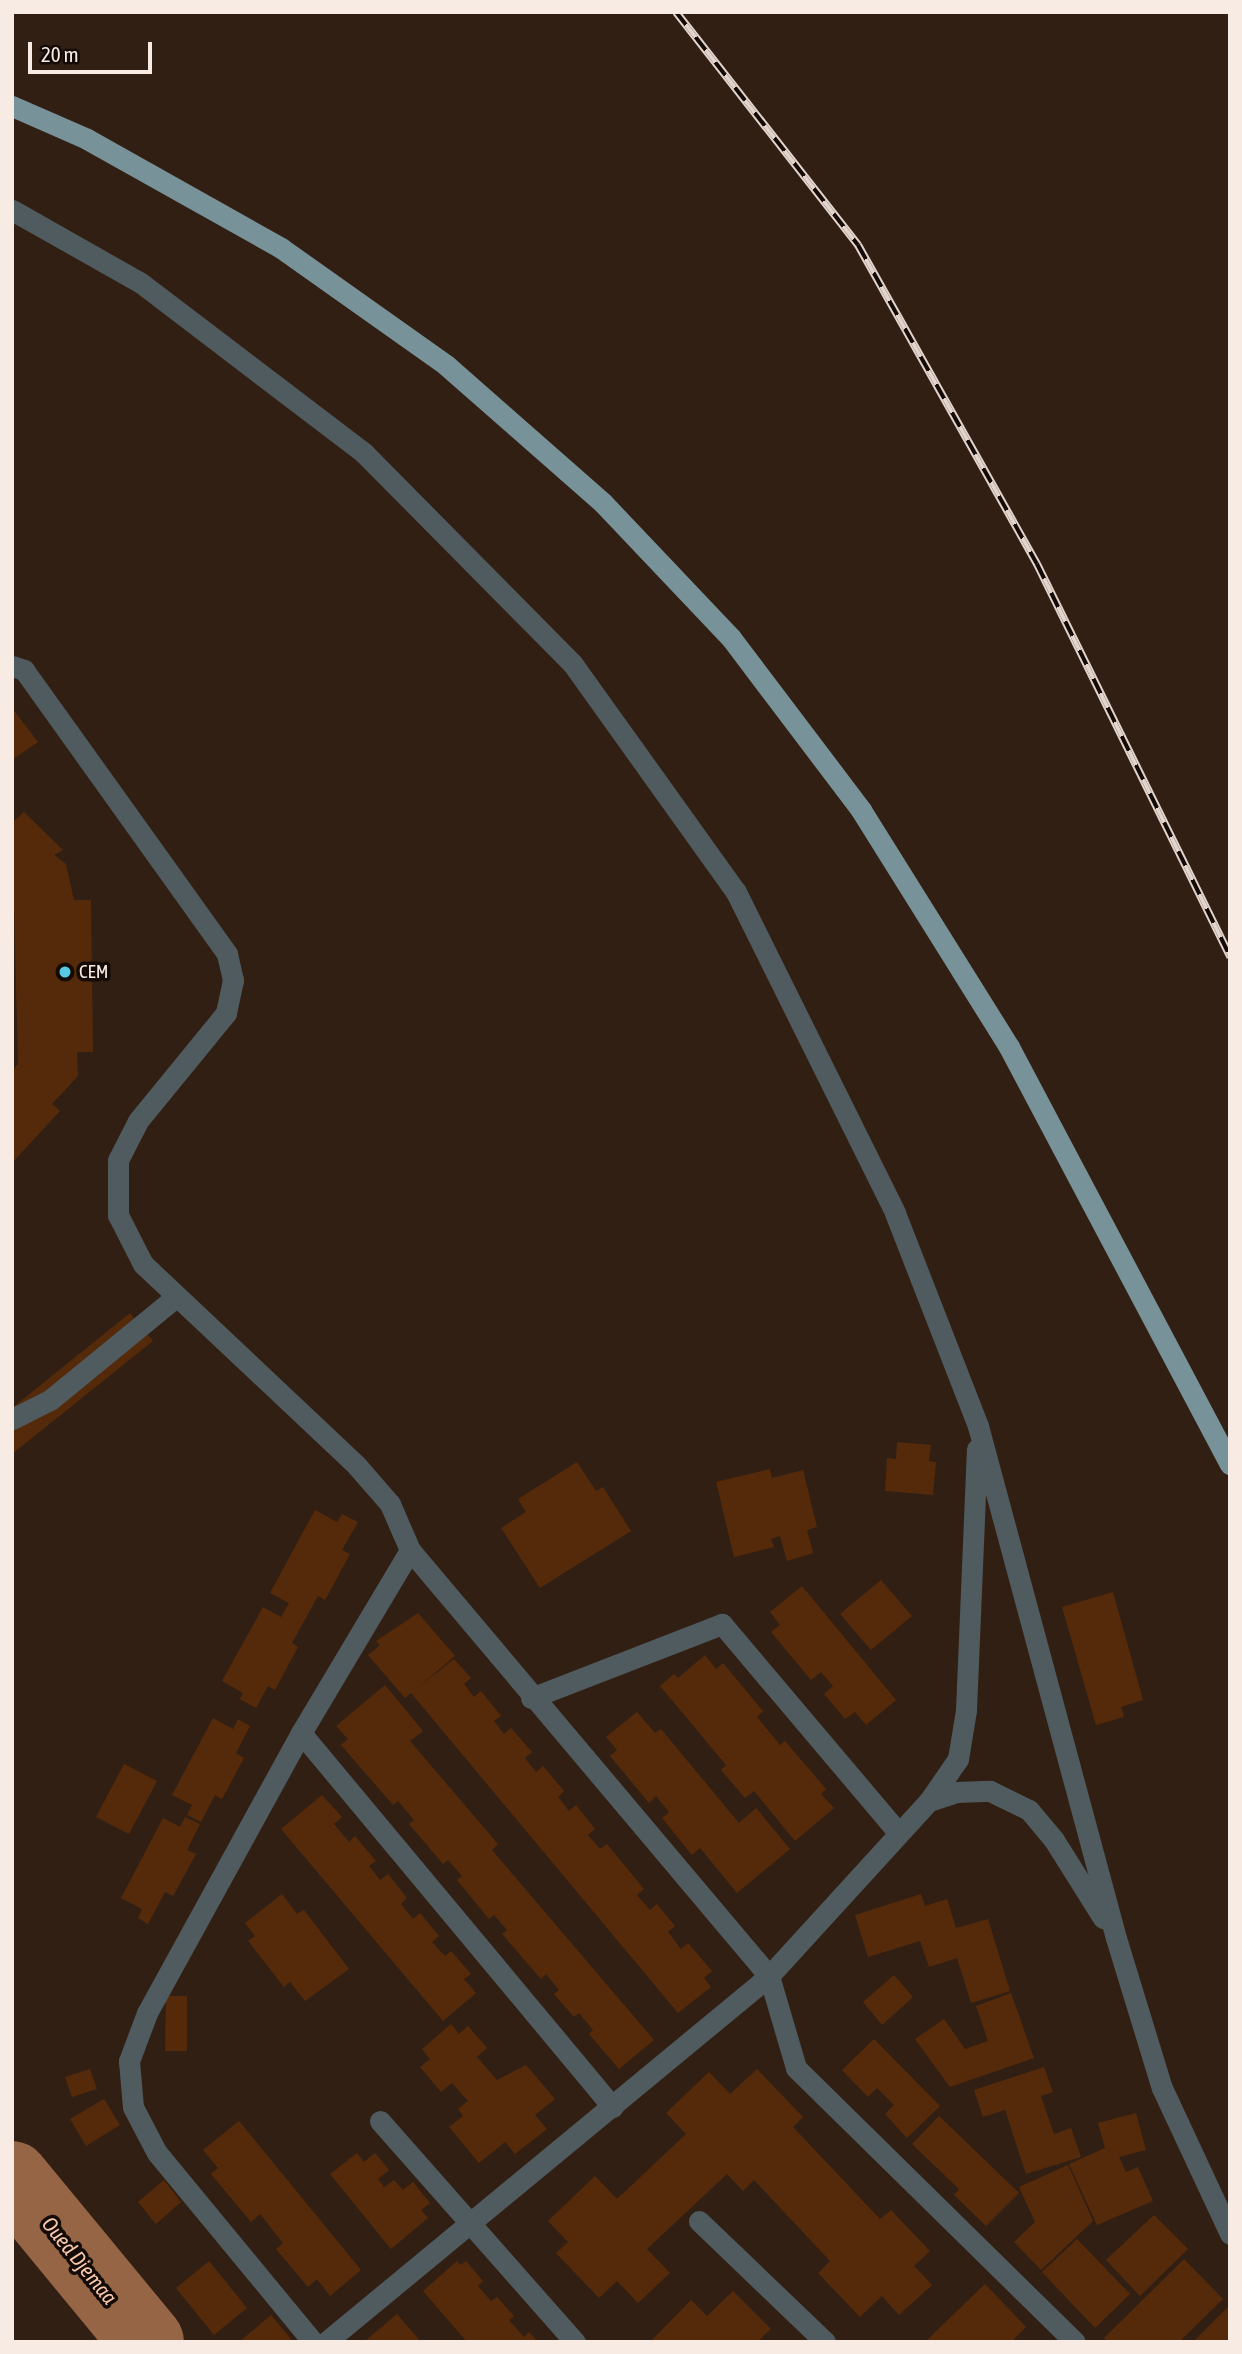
<!DOCTYPE html>
<html>
<head>
<meta charset="utf-8">
<style>
	body { margin:0 }
	#map { position:relative; width:1242px; height:2354px; overflow:hidden; background:#321f13; font-family:"Asap Condensed",sans-serif }
	div>[style] { position:absolute }
	[style*='--x'] { left:calc(var(--x)*1px); top:calc(var(--y)*1px); width:calc(var(--w)*1px); rotate:calc(var(--a)*1deg) }
	.river>* { height:74px; margin:-37px; padding:0 37px; transform-origin:37px; border-radius:37px; background:#956546 }
	.building>* { inset:0; background:#552a0a }
	.street>* { height:21px; margin:-10.5px; padding:0 10.5px; transform-origin:10.5px; border-radius:10.5px; background:#4f5b5f }
	.primary>* { height:21px; margin:-10.5px; padding:0 10.5px; transform-origin:10.5px; border-radius:10.5px; background:#789299 }
	.rail>* { height:8px; margin-top:-4px; transform-origin:0; background:repeating-linear-gradient(90deg,#140b07 0 16px,#e2d4cc 0 32px); box-sizing:border-box; border-block:2px solid #e2d4cc }
	.dots>* { width:19px; height:19px; translate:-50% -50%; box-sizing:border-box; border:4px solid #140b07; border-radius:50% }
	span { translate:-50% -50%; white-space:nowrap; text-align:center; line-height:1.15; -webkit-text-stroke:7px #140b07; paint-order:stroke }
	.poi-label { font-size:19px; color:#f8ebe3 }
	.left { translate:0 -50%; text-align:left }
	.water-label { font-size:21px; color:#f6c8ac; font-style:italic }
	.frame { position:absolute; inset:0; border:14px solid #f8ebe3; pointer-events:none }
	.scale { position:absolute; left:28px; top:42px; width:124px; height:32px; box-sizing:border-box; border:4px solid #f8ebe3; border-top:0; padding-left:9px; font-size:21px; line-height:24px; white-space:nowrap; color:#f8ebe3; -webkit-text-stroke:5px #140b07; paint-order:stroke }
</style>
</head>
<body>
<div id="map">
	<div class="river">
		<div style="--x:12;--y:2178;--w:212;--a:50.5"></div>
	</div>
	<div class="building">
		<div style="clip-path:polygon(12px 708px,38px 742px,12px 760px)"></div>
		<div style="clip-path:polygon(24px 812px,63px 850px,54px 855px,66px 864px,74px 900px,91px 900px,93px 1052px,77px 1052px,78px 1076px,52px 1104px,60px 1111px,12px 1163px,12px 1071px,18px 1064px,12px 823px)"></div>
		<div style="clip-path:polygon(130px 1313px,153px 1341px,12px 1454px,12px 1408px)"></div>
		<div style="clip-path:polygon(897px 1442px,931px 1445px,929px 1461px,936px 1462px,933px 1495px,885px 1491px,887px 1458px,896px 1459px)"></div>
		<div style="clip-path:polygon(577px 1462px,596px 1491px,603px 1487px,631px 1531px,540px 1588px,501px 1528px,526px 1512px,518px 1499px)"></div>
		<div style="clip-path:polygon(770px 1469px,772px 1478px,803px 1470px,817px 1527px,807px 1530px,813px 1553px,787px 1561px,780px 1536px,771px 1539px,774px 1547px,734px 1557px,716px 1482px)"></div>
		<div style="clip-path:polygon(315px 1510px,337px 1522px,342px 1514px,358px 1522px,342px 1550px,350px 1554px,325px 1600px,318px 1596px,292px 1643px,298px 1647px,275px 1690px,268px 1686px,256px 1708px,240px 1699px,243px 1693px,222px 1681px,263px 1607px,281px 1617px,289px 1603px,270px 1593px)"></div>
		<div style="clip-path:polygon(881px 1580px,912px 1616px,871px 1650px,840px 1614px)"></div>
		<div style="clip-path:polygon(802px 1586px,896px 1700px,866px 1725px,855px 1712px,845px 1719px,824px 1694px,833px 1686px,821px 1672px,811px 1680px,771px 1632px,780px 1625px,770px 1612px)"></div>
		<div style="clip-path:polygon(1113px 1592px,1143px 1700px,1121px 1707px,1124px 1717px,1096px 1725px,1062px 1607px)"></div>
		<div style="clip-path:polygon(418px 1613px,455px 1656px,416px 1689px,454px 1659px,471px 1678px,464px 1684px,474px 1697px,481px 1691px,501px 1716px,494px 1721px,504px 1734px,511px 1728px,532px 1752px,525px 1758px,536px 1772px,543px 1766px,564px 1791px,558px 1797px,569px 1811px,576px 1805px,595px 1829px,588px 1835px,600px 1849px,607px 1844px,644px 1889px,637px 1895px,650px 1910px,657px 1904px,675px 1926px,668px 1932px,681px 1949px,688px 1943px,712px 1971px,704px 1978px,711px 1987px,678px 2013px,411px 1693px,405px 1698px,368px 1655px,380px 1645px,376px 1641px)"></div>
		<div style="clip-path:polygon(705px 1655px,716px 1669px,723px 1663px,763px 1711px,757px 1717px,780px 1745px,785px 1741px,826px 1789px,821px 1794px,834px 1808px,795px 1841px,754px 1791px,745px 1798px,721px 1770px,726px 1765px,660px 1686px,674px 1674px,678px 1678px)"></div>
		<div style="clip-path:polygon(385px 1685px,423px 1731px,410px 1741px,498px 1844px,492px 1850px,654px 2040px,619px 2069px,589px 2034px,593px 2030px,579px 2013px,574px 2017px,554px 1994px,559px 1990px,546px 1974px,541px 1979px,502px 1934px,507px 1930px,494px 1915px,489px 1919px,457px 1880px,462px 1876px,448px 1860px,443px 1864px,409px 1824px,414px 1820px,398px 1801px,393px 1805px,341px 1745px,348px 1739px,336px 1726px)"></div>
		<div style="clip-path:polygon(637px 1712px,655px 1733px,661px 1729px,739px 1823px,756px 1808px,790px 1849px,737px 1893px,700px 1848px,692px 1855px,662px 1818px,669px 1812px,656px 1796px,649px 1803px,610px 1756px,617px 1750px,606px 1737px)"></div>
		<div style="clip-path:polygon(213px 1718px,233px 1729px,238px 1719px,250px 1726px,236px 1753px,244px 1758px,222px 1799px,215px 1795px,201px 1822px,187px 1815px,192px 1805px,172px 1795px)"></div>
		<div style="clip-path:polygon(124px 1764px,157px 1781px,129px 1834px,96px 1817px)"></div>
		<div style="clip-path:polygon(322px 1795px,342px 1817px,334px 1824px,349px 1842px,355px 1836px,376px 1861px,369px 1866px,380px 1880px,388px 1874px,407px 1898px,401px 1904px,413px 1919px,420px 1913px,439px 1936px,432px 1942px,445px 1956px,451px 1951px,471px 1974px,464px 1979px,476px 1993px,443px 2021px,281px 1829px)"></div>
		<div style="clip-path:polygon(185px 1817px,200px 1824px,187px 1850px,196px 1854px,173px 1896px,165px 1892px,148px 1924px,138px 1918px,142px 1909px,121px 1898px,163px 1818px,180px 1827px)"></div>
		<div style="clip-path:polygon(282px 1894px,297px 1914px,304px 1910px,349px 1969px,305px 2001px,290px 1982px,284px 1987px,248px 1941px,255px 1936px,245px 1923px)"></div>
		<div style="clip-path:polygon(921px 1894px,925px 1906px,947px 1899px,956px 1928px,988px 1919px,1010px 1991px,971px 2003px,957px 1958px,929px 1967px,920px 1941px,868px 1957px,855px 1915px)"></div>
		<div style="clip-path:polygon(894px 1975px,913px 1997px,882px 2025px,863px 2002px)"></div>
		<div style="clip-path:polygon(1011px 1993px,1034px 2058px,950px 2087px,915px 2039px,944px 2019px,965px 2049px,988px 2041px,976px 2006px)"></div>
		<div style="clip-path:polygon(166px 1996px,187px 1996px,187px 2051px,165px 2051px)"></div>
		<div style="clip-path:polygon(451px 2024px,459px 2034px,468px 2026px,487px 2048px,477px 2057px,497px 2080px,526px 2065px,555px 2099px,535px 2115px,547px 2129px,515px 2154px,505px 2142px,479px 2163px,449px 2127px,463px 2116px,458px 2109px,468px 2101px,452px 2083px,441px 2092px,420px 2067px,430px 2059px,422px 2049px)"></div>
		<div style="clip-path:polygon(874px 2039px,940px 2106px,907px 2138px,885px 2114px,894px 2105px,877px 2088px,868px 2097px,842px 2070px)"></div>
		<div style="clip-path:polygon(1044px 2067px,1053px 2092px,1041px 2096px,1054px 2134px,1071px 2128px,1081px 2157px,1026px 2174px,1005px 2110px,983px 2117px,974px 2090px)"></div>
		<div style="clip-path:polygon(90px 2069px,97px 2089px,72px 2097px,65px 2077px)"></div>
		<div style="clip-path:polygon(757px 2069px,803px 2117px,793px 2127px,880px 2219px,891px 2210px,930px 2251px,914px 2266px,932px 2285px,899px 2315px,882px 2296px,860px 2317px,818px 2273px,830px 2261px,754px 2180px,743px 2191px,727px 2174px,647px 2249px,670px 2273px,638px 2303px,617px 2281px,599px 2298px,556px 2253px,568px 2242px,548px 2221px,595px 2176px,617px 2199px,686px 2134px,666px 2113px,709px 2072px,730px 2094px)"></div>
		<div style="clip-path:polygon(104px 2099px,120px 2125px,86px 2146px,70px 2119px)"></div>
		<div style="clip-path:polygon(1136px 2113px,1146px 2150px,1119px 2157px,1126px 2172px,1138px 2167px,1153px 2201px,1097px 2225px,1069px 2164px,1105px 2148px,1098px 2123px)"></div>
		<div style="clip-path:polygon(939px 2116px,1019px 2193px,986px 2226px,954px 2195px,959px 2189px,912px 2144px)"></div>
		<div style="clip-path:polygon(239px 2121px,361px 2270px,330px 2296px,317px 2279px,308px 2287px,276px 2249px,283px 2243px,260px 2214px,251px 2222px,211px 2174px,218px 2168px,203px 2150px)"></div>
		<div style="clip-path:polygon(357px 2153px,364px 2162px,375px 2153px,389px 2170px,378px 2179px,384px 2187px,394px 2180px,403px 2190px,413px 2182px,430px 2203px,421px 2210px,428px 2218px,391px 2249px,330px 2174px)"></div>
		<div style="clip-path:polygon(1068px 2165px,1093px 2221px,1041px 2270px,1014px 2242px,1035px 2222px,1019px 2187px)"></div>
		<div style="clip-path:polygon(164px 2180px,181px 2202px,156px 2224px,138px 2202px)"></div>
		<div style="clip-path:polygon(1154px 2215px,1188px 2249px,1140px 2296px,1106px 2260px)"></div>
		<div style="clip-path:polygon(1077px 2239px,1130px 2294px,1095px 2328px,1042px 2272px)"></div>
		<div style="clip-path:polygon(1184px 2259px,1223px 2299px,1179px 2342px,1108px 2342px,1104px 2338px)"></div>
		<div style="clip-path:polygon(209px 2261px,247px 2308px,214px 2335px,176px 2288px)"></div>
		<div style="clip-path:polygon(457px 2261px,461px 2265px,466px 2261px,483px 2281px,478px 2286px,491px 2301px,497px 2297px,514px 2316px,509px 2320px,524px 2337px,529px 2332px,538px 2342px,467px 2342px,423px 2291px)"></div>
		<div style="clip-path:polygon(985px 2284px,1026px 2327px,1011px 2342px,927px 2340px)"></div>
		<div style="clip-path:polygon(733px 2291px,771px 2329px,757px 2342px,650px 2342px,691px 2300px,707px 2316px)"></div>
		<div style="clip-path:polygon(1230px 2305px,1230px 2342px,1193px 2342px)"></div>
		<div style="clip-path:polygon(397px 2314px,421px 2342px,364px 2342px)"></div>
		<div style="clip-path:polygon(271px 2315px,291px 2339px,288px 2342px,239px 2342px)"></div>
	</div>
	<div class="street">
		<div style="--x:12;--y:210;--w:148;--a:29.5"></div>
		<div style="--x:141;--y:283;--w:280;--a:37.3"></div>
		<div style="--x:364;--y:453;--w:296;--a:45.3"></div>
		<div style="--x:572;--y:663;--w:282;--a:54.4"></div>
		<div style="--x:736;--y:892;--w:358;--a:63.6"></div>
		<div style="--x:895;--y:1213;--w:229;--a:68.7"></div>
		<div style="--x:978;--y:1426;--w:530;--a:74.92"></div>
		<div style="--x:1116;--y:1938;--w:157;--a:73"></div>
		<div style="--x:1162;--y:2088;--w:161;--a:65"></div>
		<div style="--x:12;--y:666;--w:13;--a:18"></div>
		<div style="--x:24;--y:670;--w:349;--a:54.4"></div>
		<div style="--x:227;--y:954;--w:27;--a:77"></div>
		<div style="--x:233;--y:980;--w:34;--a:102"></div>
		<div style="--x:226;--y:1013;--w:139;--a:129.2"></div>
		<div style="--x:138;--y:1121;--w:44;--a:117.1"></div>
		<div style="--x:118;--y:1160;--w:55;--a:90"></div>
		<div style="--x:118;--y:1215;--w:55;--a:63"></div>
		<div style="--x:143;--y:1264;--w:294;--a:43.3"></div>
		<div style="--x:357;--y:1466;--w:50;--a:49"></div>
		<div style="--x:390;--y:1504;--w:50;--a:66.5"></div>
		<div style="--x:410;--y:1550;--w:557;--a:49.88"></div>
		<div style="--x:769;--y:1976;--w:96;--a:73.6"></div>
		<div style="--x:796;--y:2068;--w:391;--a:44.5"></div>
		<div style="--x:12;--y:1419;--w:42;--a:-26.6"></div>
		<div style="--x:50;--y:1400;--w:164;--a:-39.3"></div>
		<div style="--x:531;--y:1698;--w:205;--a:-21.2"></div>
		<div style="--x:722;--y:1624;--w:272;--a:49.8"></div>
		<div style="--x:301;--y:1733;--w:487;--a:50.2"></div>
		<div style="--x:929;--y:1801;--w:28;--a:-18"></div>
		<div style="--x:956;--y:1792;--w:34;--a:-2"></div>
		<div style="--x:990;--y:1791;--w:43;--a:26"></div>
		<div style="--x:1029;--y:1810;--w:39;--a:50"></div>
		<div style="--x:1054;--y:1840;--w:92;--a:57.9"></div>
		<div style="--x:380;--y:2121;--w:295;--a:48.6"></div>
		<div style="--x:699;--y:2221;--w:175;--a:43.8"></div>
		<div style="--x:313;--y:2342;--w:245;--a:-129.5"></div>
		<div style="--x:157;--y:2153;--w:52;--a:-117.6"></div>
		<div style="--x:133;--y:2107;--w:46;--a:-95"></div>
		<div style="--x:129;--y:2061;--w:51;--a:-69.4"></div>
		<div style="--x:147;--y:2013;--w:320;--a:-61.2"></div>
		<div style="--x:301;--y:1733;--w:213;--a:-59.2"></div>
		<div style="--x:326;--y:2342;--w:575;--a:-39.56"></div>
		<div style="--x:769;--y:1976;--w:237;--a:-47.6"></div>
		<div style="--x:929;--y:1801;--w:51;--a:-55.4"></div>
		<div style="--x:958;--y:1759;--w:50;--a:-80.7"></div>
		<div style="--x:966;--y:1710;--w:261;--a:-87.6"></div>
	</div>
	<div class="primary">
		<div style="--x:12;--y:106;--w:82;--a:23.7"></div>
		<div style="--x:87;--y:139;--w:223;--a:29.3"></div>
		<div style="--x:281;--y:248;--w:202;--a:35.3"></div>
		<div style="--x:446;--y:365;--w:209;--a:41.3"></div>
		<div style="--x:603;--y:503;--w:186;--a:46.5"></div>
		<div style="--x:731;--y:638;--w:216;--a:52.9"></div>
		<div style="--x:861;--y:810;--w:279;--a:58"></div>
		<div style="--x:1009;--y:1047;--w:472;--a:62.1"></div>
	</div>
	<div class="rail">
		<div style="--x:676;--y:12;--w:296;--a:52"></div>
		<div style="--x:858;--y:245;--w:366;--a:60.7"></div>
		<div style="--x:1037;--y:564;--w:438;--a:63.8"></div>
	</div>
	<div class="dots">
		<div style="left:65px;top:972px;background:#58c8e4"></div>
	</div>
	<div class="poi-label">
		<span class="left" style="left:79px;top:972px">CEM</span>
	</div>
	<div class="water-label">
		<span style="left:80px;top:2260px;rotate:51deg">Oued Djemaa</span>
	</div>
	<div class="frame"></div>
	<div class="scale">20 m</div>
</div>
</body>
</html>
